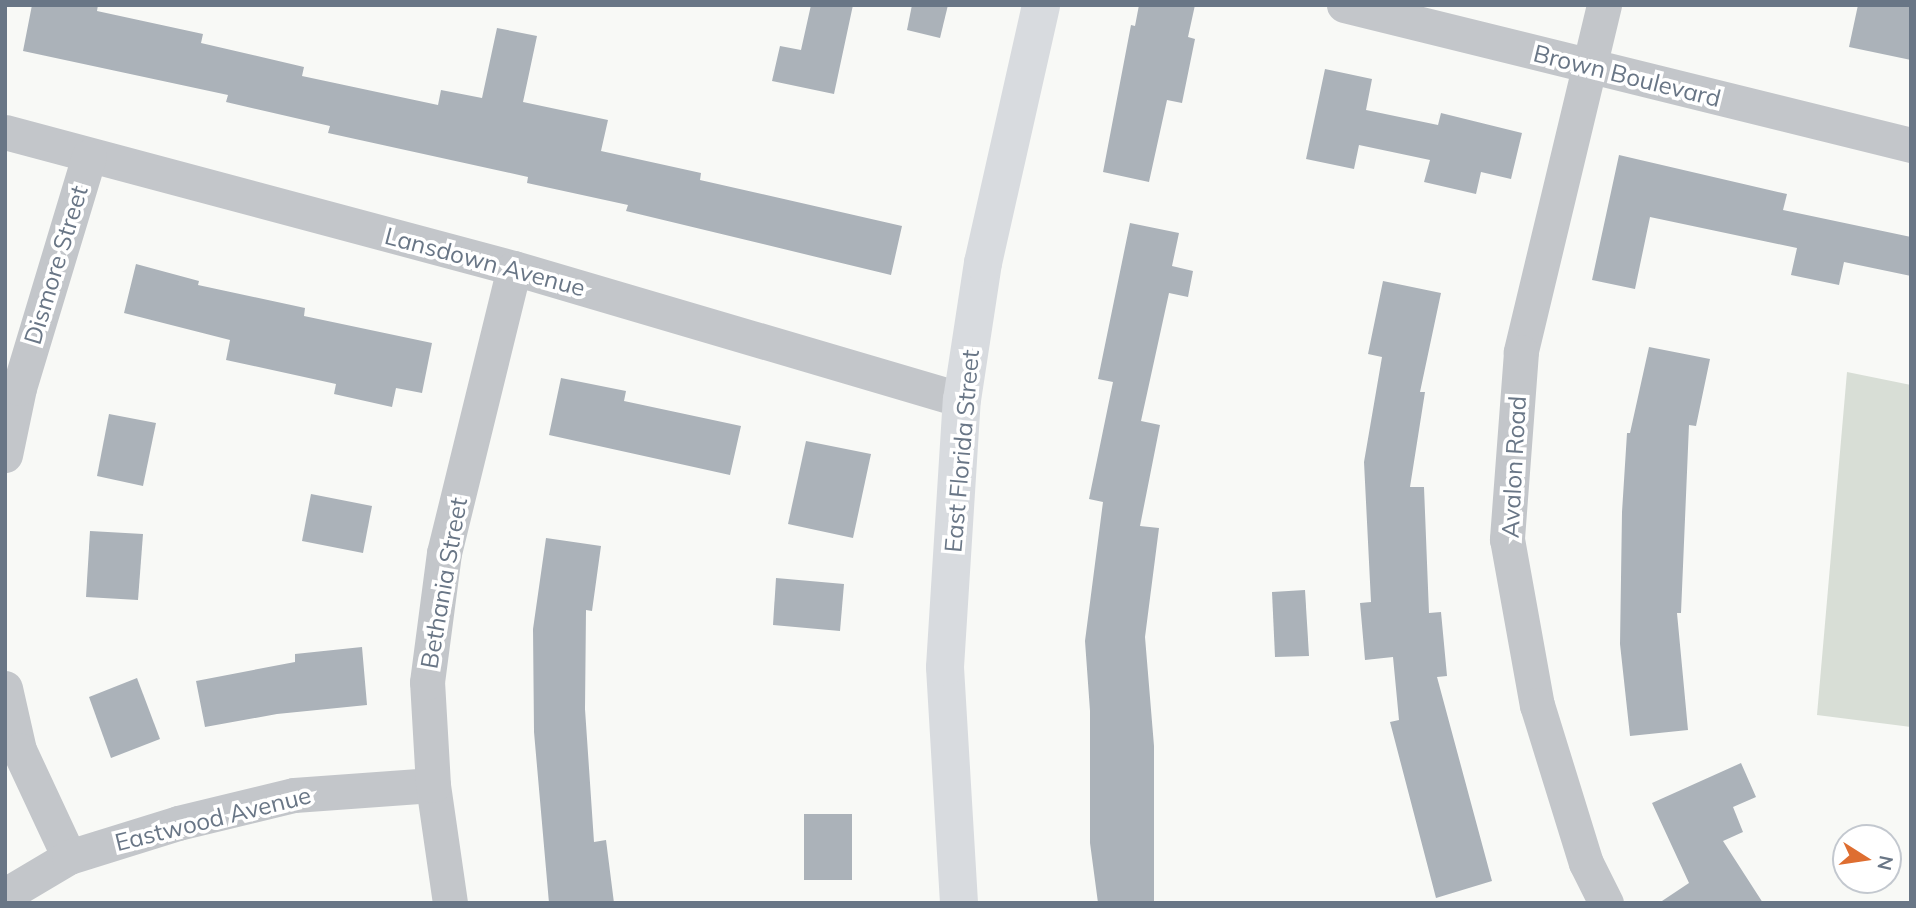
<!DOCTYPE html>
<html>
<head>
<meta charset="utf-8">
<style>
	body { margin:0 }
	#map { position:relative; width:1916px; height:908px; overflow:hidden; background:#f8f9f6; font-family:Mulish,sans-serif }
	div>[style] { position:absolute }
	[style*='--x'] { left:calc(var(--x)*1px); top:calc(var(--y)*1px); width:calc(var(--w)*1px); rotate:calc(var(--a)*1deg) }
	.green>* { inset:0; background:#d8ded6 }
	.building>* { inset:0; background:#abb2b9 }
	.street>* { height:35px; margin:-17.5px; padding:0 17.5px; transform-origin:17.5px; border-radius:17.5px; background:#c3c6ca }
	.secondary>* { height:38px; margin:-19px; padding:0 19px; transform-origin:19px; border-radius:19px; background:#d8dbdf }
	span { translate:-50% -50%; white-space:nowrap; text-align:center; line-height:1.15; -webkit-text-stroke:7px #fff; paint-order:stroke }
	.street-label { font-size:24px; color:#697686 }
	.frame { position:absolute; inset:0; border:7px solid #697686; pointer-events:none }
	.north { position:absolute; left:1832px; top:824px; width:70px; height:70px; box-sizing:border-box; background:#fff; border:2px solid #c3c8cf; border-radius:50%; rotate:102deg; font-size:19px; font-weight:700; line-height:28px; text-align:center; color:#697686 }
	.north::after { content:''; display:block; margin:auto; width:24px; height:32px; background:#de6e31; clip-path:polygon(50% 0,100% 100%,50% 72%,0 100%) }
</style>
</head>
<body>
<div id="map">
	<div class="green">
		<div style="clip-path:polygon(1847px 372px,1911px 385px,1911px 727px,1817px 715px)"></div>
	</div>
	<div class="building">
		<div style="clip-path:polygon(32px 5px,98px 5px,97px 11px,203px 34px,201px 43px,304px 67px,302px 76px,438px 105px,441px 90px,482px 98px,497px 28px,537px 36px,523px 102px,608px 120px,601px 151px,701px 173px,700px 180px,902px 226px,891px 275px,626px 211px,628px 205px,527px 183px,528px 177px,328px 133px,330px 126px,226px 102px,228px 95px,23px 51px)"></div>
		<div style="clip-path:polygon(811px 5px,853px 5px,834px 94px,772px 81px,780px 46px,801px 50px)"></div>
		<div style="clip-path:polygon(912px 5px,948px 5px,940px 38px,907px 30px)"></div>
		<div style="clip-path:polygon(1139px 5px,1195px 5px,1188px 37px,1195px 39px,1182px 103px,1167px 100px,1149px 182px,1103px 172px,1131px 25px,1135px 26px)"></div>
		<div style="clip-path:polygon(1858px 5px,1911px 5px,1911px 60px,1849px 47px)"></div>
		<div style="clip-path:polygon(1325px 69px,1372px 79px,1366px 110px,1438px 125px,1441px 113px,1522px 133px,1511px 179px,1481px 172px,1476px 194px,1424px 182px,1430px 160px,1359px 145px,1354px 169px,1306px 159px)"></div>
		<div style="clip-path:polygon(1619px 155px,1787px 194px,1783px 210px,1911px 237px,1911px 276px,1844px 262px,1839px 285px,1791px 275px,1797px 248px,1650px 217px,1635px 289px,1592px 280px)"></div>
		<div style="clip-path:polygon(1130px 223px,1179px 233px,1172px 266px,1193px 271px,1188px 297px,1169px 293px,1141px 421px,1160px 425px,1140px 526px,1159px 528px,1145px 637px,1154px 746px,1154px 903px,1098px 903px,1090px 843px,1090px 711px,1085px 641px,1103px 502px,1089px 499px,1113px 382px,1098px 379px)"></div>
		<div style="clip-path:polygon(136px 264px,199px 281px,198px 285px,305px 308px,304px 316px,432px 343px,422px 393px,396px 388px,392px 407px,334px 394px,336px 384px,226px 360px,230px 340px,124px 313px)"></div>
		<div style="clip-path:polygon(1383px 281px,1441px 293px,1420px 392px,1425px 392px,1410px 487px,1424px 487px,1429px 613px,1441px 612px,1447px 676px,1437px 677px,1492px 881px,1436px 898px,1390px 722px,1399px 720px,1393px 657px,1365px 660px,1360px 603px,1371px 602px,1364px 462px,1382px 357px,1368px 354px)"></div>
		<div style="clip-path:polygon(1649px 347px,1710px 359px,1696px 426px,1689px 425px,1681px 613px,1677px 613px,1688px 730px,1630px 736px,1620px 644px,1622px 512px,1627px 433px,1630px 433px)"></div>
		<div style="clip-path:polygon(561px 378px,626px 391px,624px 401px,741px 426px,730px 475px,549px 435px)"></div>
		<div style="clip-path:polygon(109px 414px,156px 423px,143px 486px,97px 476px)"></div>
		<div style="clip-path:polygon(806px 441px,871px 454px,853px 538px,788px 524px)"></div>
		<div style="clip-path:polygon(311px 494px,372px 506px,363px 553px,302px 541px)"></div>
		<div style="clip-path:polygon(90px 531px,143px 534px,138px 600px,86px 597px)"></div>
		<div style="clip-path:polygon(546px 538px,601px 546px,592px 611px,586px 610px,585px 709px,594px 842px,606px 840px,614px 903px,549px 903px,534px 732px,533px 629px)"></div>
		<div style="clip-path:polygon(776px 578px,844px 584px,840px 631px,773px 625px)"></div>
		<div style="clip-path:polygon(1305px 590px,1309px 656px,1275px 657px,1272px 592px)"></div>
		<div style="clip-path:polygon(362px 647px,367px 705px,277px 714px,205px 727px,196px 681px,295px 662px,295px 654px)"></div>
		<div style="clip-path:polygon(137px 678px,160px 739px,111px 758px,89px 697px)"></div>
		<div style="clip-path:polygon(1741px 763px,1756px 797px,1733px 807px,1743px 832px,1723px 841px,1763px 903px,1659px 903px,1689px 883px,1652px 803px)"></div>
		<div style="clip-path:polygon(804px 814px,852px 814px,852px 880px,804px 880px)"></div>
	</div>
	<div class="street">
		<div style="--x:1344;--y:5;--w:584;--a:13.87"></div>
		<div style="--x:1604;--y:5;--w:357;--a:103.5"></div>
		<div style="--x:1521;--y:352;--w:188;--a:94.3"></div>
		<div style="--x:1507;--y:539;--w:169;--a:79.8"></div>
		<div style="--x:1537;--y:705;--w:165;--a:72.8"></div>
		<div style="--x:1586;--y:863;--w:45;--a:63.4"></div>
		<div style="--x:5;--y:132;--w:527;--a:14.96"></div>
		<div style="--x:514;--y:268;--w:467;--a:16.4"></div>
		<div style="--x:5;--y:455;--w:68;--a:-78.2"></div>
		<div style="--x:19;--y:388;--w:242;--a:-73.2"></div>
		<div style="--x:5;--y:688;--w:64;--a:77.3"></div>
		<div style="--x:19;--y:750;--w:118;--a:65"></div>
		<div style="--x:5;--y:895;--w:74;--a:-30.7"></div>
		<div style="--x:69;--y:857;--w:114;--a:-17.3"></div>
		<div style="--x:178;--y:823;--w:119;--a:-13.6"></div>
		<div style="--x:294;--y:795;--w:139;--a:-4.1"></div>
		<div style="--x:450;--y:903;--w:119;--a:-98.2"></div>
		<div style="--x:433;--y:785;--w:103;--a:-93.3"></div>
		<div style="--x:427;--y:682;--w:130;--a:-82.5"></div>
		<div style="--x:444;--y:553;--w:293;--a:-76.2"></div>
	</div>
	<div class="secondary">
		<div style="--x:959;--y:903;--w:236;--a:-93.4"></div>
		<div style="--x:945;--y:667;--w:268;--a:-86.4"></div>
		<div style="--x:962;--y:400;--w:139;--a:-81.3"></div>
		<div style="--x:983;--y:263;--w:264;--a:-77.3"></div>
	</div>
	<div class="street-label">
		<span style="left:1627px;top:76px;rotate:14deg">Brown Boulevard</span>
		<span style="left:485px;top:262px;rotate:15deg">Lansdown Avenue</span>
		<span style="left:56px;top:265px;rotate:-73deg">Dismore Street</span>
		<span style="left:962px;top:451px;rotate:-85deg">East Florida Street</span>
		<span style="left:1514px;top:467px;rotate:-87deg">Avalon Road</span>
		<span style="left:444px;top:583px;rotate:-80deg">Bethania Street</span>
		<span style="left:213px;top:819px;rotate:-14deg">Eastwood Avenue</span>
	</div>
	<div class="frame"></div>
	<div class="north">N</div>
</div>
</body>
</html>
